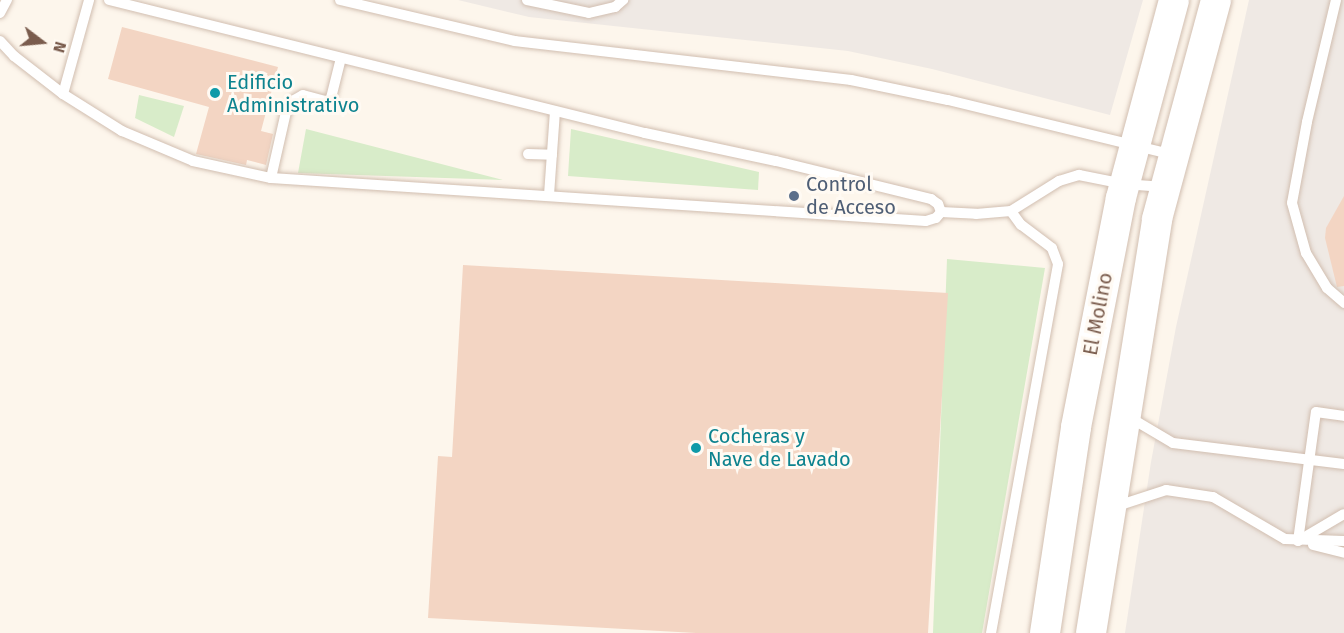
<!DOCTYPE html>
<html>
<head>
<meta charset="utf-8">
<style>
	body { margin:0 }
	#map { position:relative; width:1344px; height:633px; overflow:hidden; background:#fdf6ec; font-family:"Fira Sans",sans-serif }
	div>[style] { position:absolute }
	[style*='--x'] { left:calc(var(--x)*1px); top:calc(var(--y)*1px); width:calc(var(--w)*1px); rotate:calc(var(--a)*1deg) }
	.industrial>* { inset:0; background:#efe9e4 }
	.green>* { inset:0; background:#d8ecc9 }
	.building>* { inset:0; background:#f3d5c3 }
	.roads { filter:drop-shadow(0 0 2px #d1beb0) drop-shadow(0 0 2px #d1beb0) }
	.lane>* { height:10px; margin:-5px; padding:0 5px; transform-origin:5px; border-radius:5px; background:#fff }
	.secondary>* { height:30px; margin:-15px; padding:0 15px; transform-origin:15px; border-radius:15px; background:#fff }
	.dots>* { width:16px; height:16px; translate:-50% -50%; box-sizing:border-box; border:3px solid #fffaf3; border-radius:50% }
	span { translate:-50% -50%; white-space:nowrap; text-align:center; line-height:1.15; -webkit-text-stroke:6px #fffaf3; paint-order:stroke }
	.culture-label { font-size:20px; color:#0d838f }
	.left { translate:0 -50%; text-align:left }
	.service-label { font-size:20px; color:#4e5e75 }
	.street-label { font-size:20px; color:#7a5c4d }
	.north { position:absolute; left:12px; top:12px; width:60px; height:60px; -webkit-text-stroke:4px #fffaf3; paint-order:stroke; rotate:106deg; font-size:16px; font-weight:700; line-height:24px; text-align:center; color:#7a5c4d }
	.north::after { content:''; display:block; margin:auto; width:21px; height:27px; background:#7a5c4d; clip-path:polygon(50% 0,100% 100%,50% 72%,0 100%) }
</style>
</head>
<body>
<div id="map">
	<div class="industrial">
		<div style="clip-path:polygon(458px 0,1143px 0,1110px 115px,932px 69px,848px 51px,529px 17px)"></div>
		<div style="clip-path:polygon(1249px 0,1344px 0,1344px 633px,1125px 633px,1151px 462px,1176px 327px)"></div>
	</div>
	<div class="green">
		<div style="clip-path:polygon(139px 95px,184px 106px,174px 137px,135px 118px)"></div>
		<div style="clip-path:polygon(306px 129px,503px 180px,504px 180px,298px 173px)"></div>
		<div style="clip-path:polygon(571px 129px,759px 172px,758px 190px,568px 176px)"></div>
		<div style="clip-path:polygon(947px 259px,1045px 268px,982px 633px,933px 633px)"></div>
	</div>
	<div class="building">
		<div style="clip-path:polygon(122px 27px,278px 67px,261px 131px,273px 134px,266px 165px,247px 160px,246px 165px,196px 154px,209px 107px,108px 79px)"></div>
		<div style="clip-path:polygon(1344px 196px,1344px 286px,1337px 287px,1325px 238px,1326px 228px)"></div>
		<div style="clip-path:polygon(463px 265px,948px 293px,928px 633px,696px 633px,428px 618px,438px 456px,452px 457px)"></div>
	</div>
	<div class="roads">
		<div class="lane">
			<div style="--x:109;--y:0;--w:552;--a:13.94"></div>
			<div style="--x:645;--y:133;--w:134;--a:12.1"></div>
			<div style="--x:776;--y:161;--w:160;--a:13.8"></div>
			<div style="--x:931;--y:199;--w:9;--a:36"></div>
			<div style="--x:938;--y:204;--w:9;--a:69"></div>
			<div style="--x:340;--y:0;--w:180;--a:13.2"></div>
			<div style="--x:515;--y:41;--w:338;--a:6.6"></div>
			<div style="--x:851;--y:80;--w:99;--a:11.7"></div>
			<div style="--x:948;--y:100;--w:232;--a:13.7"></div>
			<div style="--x:527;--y:0;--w:63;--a:11.8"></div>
			<div style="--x:589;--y:13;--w:27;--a:-13"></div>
			<div style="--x:615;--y:7;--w:11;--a:-41"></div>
			<div style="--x:1336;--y:0;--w:125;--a:103.4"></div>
			<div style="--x:1307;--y:122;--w:82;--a:100.5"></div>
			<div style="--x:1292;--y:203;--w:52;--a:74.4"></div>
			<div style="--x:1306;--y:253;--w:41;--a:59"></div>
			<div style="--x:1327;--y:288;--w:23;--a:41"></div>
			<div style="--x:0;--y:13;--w:15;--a:-62"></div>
			<div style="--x:0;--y:41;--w:21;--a:47"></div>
			<div style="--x:14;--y:56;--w:62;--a:37.8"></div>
			<div style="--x:63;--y:94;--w:70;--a:32.1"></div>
			<div style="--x:122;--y:131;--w:77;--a:22.9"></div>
			<div style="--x:193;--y:161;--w:80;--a:12.3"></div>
			<div style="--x:271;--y:178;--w:656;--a:3.76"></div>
			<div style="--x:926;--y:221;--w:10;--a:-17"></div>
			<div style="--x:936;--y:218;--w:8;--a:-50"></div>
			<div style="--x:63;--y:94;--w:98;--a:-74.5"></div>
			<div style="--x:528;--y:154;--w:24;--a:2"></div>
			<div style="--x:271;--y:178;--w:68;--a:-77.2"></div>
			<div style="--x:286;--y:112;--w:14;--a:-56"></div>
			<div style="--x:294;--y:100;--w:10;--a:-29"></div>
			<div style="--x:303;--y:95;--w:28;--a:15"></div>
			<div style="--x:330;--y:102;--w:45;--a:-76"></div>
			<div style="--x:549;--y:195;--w:84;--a:-85.9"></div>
			<div style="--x:941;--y:212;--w:35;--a:3"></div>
			<div style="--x:976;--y:214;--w:35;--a:-5"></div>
			<div style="--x:1011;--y:211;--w:57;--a:-32"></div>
			<div style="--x:1059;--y:181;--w:21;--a:-17"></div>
			<div style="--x:1079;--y:175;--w:46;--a:11.3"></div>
			<div style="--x:1124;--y:184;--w:40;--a:4.3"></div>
			<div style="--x:1129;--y:417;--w:51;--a:30.6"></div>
			<div style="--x:1173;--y:443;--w:172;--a:7"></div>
			<div style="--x:1114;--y:507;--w:55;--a:-18.1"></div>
			<div style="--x:1166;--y:490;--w:48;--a:8.5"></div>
			<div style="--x:1213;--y:497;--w:83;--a:30.3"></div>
			<div style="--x:1285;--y:539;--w:59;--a:1.9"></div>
			<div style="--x:1298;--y:541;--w:130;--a:-82.1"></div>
			<div style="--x:1316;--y:412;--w:28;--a:8"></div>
			<div style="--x:1298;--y:541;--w:53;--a:-30.4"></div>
			<div style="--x:1313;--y:545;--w:32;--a:14"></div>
			<div style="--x:991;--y:633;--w:375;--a:-79.7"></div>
			<div style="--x:1058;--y:264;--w:17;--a:-111"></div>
			<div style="--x:1052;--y:248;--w:39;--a:-143"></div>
			<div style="--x:1021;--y:225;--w:17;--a:-126"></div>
		</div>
		<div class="secondary">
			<div style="--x:1045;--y:633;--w:208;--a:-81.4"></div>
			<div style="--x:1076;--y:427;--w:233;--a:-78.9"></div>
			<div style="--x:1121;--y:198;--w:205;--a:-75"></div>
			<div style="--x:1091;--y:633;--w:419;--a:-80.9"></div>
			<div style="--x:1157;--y:219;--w:227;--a:-74.9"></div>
		</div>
	</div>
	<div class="dots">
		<div style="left:215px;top:93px;background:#0f9aa8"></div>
		<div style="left:794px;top:196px;background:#5c6f8a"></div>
		<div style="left:696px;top:448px;background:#0f9aa8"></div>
	</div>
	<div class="culture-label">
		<span class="left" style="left:227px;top:94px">Edificio<br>Administrativo</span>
		<span class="left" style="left:708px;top:448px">Cocheras y<br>Nave de Lavado</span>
	</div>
	<div class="service-label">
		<span class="left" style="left:806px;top:196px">Control<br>de Acceso</span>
	</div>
	<div class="street-label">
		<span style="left:1098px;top:314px;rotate:-79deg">El Molino</span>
	</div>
	<div class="north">N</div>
</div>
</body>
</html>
